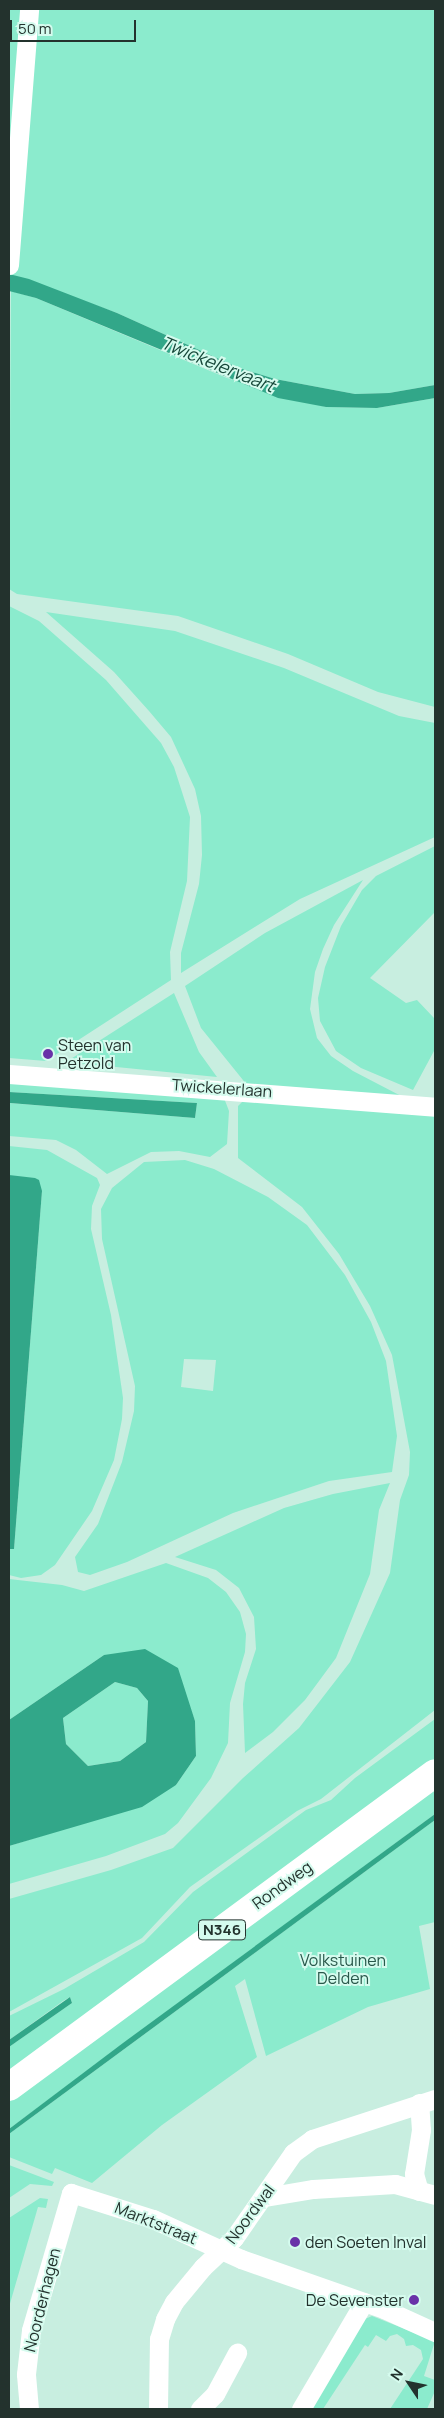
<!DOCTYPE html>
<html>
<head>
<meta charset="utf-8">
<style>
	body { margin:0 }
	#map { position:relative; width:444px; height:2418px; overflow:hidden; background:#c8eee0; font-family:Manrope,sans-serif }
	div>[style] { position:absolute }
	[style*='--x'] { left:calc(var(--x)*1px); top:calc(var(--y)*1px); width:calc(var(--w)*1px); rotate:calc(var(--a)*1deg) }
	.green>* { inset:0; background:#8bebcd }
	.water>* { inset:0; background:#32a789 }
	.minor>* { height:19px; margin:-9.5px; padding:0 9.5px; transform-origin:9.5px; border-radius:9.5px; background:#fff }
	.primary>* { height:28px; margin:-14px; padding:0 14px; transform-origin:14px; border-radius:14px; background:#fff }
	.dots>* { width:14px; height:14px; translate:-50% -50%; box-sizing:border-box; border:2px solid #d5fbee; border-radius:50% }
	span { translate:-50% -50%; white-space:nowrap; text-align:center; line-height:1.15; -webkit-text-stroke:4px #d5fbee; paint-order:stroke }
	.shield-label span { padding:1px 4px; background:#d5fbee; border:1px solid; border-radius:4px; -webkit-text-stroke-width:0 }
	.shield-label { font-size:15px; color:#23322d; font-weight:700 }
	.poi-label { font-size:16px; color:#23322d }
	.left { translate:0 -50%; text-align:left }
	.right { translate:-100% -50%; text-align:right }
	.street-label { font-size:16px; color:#23322d }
	.park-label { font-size:16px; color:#29584b }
	.water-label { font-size:18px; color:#17483a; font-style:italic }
	.frame { position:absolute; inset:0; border:10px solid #23322d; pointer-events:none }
	.north { position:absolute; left:384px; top:2358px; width:50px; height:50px; -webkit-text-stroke:4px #d5fbee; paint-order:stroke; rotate:304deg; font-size:14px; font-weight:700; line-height:20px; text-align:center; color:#23322d }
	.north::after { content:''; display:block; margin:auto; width:18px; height:22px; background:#23322d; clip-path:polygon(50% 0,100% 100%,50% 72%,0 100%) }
	.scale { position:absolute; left:10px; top:20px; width:126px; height:22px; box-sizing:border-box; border:2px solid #23322d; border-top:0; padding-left:6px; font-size:15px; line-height:18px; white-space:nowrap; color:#23322d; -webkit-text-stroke:4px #d5fbee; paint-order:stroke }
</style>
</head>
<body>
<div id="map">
	<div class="green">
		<div style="clip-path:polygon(9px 9px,22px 9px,9px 184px)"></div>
		<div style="clip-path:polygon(34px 9px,435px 9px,435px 385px,389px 393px,355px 394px,275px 379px,239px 368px,117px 313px,12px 275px)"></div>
		<div style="clip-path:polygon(11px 291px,36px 298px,227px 378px,326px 407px,377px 408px,435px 398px,435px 707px,378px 692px,288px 654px,178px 616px,17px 594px,9px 589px)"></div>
		<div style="clip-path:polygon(9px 606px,39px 621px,106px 680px,140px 719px,161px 743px,174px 767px,190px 817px,187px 881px,170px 952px,171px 980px,46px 1061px,9px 1058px)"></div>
		<div style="clip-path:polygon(46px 612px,175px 631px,284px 668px,399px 716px,435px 723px,435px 837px,300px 899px,181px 973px,181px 953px,199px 884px,202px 855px,201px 816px,195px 789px,171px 737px,149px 711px,114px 672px)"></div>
		<div style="clip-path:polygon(435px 846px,435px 912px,370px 978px,406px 1003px,417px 1000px,434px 1018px,434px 1051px,413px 1090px,361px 1068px,336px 1051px,320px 1021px,318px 998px,325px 967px,341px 926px,362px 890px,376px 876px)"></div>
		<div style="clip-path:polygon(363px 880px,334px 925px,323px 949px,315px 972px,310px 1009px,317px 1038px,331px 1056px,353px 1071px,403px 1097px,247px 1085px,201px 1028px,185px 986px,265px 933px)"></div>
		<div style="clip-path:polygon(174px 993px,199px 1052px,217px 1077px,66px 1062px)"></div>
		<div style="clip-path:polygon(9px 1078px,224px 1098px,229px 1111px,227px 1144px,210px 1157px,179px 1151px,151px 1152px,107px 1174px,76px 1150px,56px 1140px,9px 1136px,9px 1103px,195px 1118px,197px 1103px,9px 1092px)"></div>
		<div style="clip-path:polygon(245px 1099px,435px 1111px,435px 1710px,321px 1799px,297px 1811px,190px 1887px,142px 1938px,9px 2012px,9px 1899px,111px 1870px,173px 1848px,243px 1778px,299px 1728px,350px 1662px,390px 1573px,400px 1500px,409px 1475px,410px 1452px,392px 1355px,370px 1306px,339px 1254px,302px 1207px,238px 1158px,238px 1106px)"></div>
		<div style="clip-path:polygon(9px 1146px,47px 1150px,97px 1178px,100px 1185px,92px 1206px,91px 1229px,111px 1315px,123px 1398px,122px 1419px,114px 1460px,92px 1511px,55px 1565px,41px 1575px,21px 1578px,9px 1575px,9px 1549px,14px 1549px,42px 1191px,9px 1175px)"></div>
		<div style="clip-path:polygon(evenodd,185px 1160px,214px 1169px,268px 1197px,307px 1225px,345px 1275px,371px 1322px,386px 1361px,397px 1436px,392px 1472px,329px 1481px,233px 1513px,127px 1562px,90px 1575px,78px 1572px,75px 1557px,98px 1524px,122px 1462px,134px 1411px,135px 1386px,102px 1239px,101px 1209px,112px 1188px,144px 1162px,185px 1160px,184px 1359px,216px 1360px,213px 1391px,181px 1387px,184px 1359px)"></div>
		<div style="clip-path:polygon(390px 1483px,379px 1510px,370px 1574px,336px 1658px,305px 1700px,273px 1732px,245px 1753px,243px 1704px,245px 1683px,256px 1649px,254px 1617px,239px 1588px,216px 1570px,175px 1557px,284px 1508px,333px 1494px)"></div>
		<div style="clip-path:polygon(166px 1563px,208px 1578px,226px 1592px,240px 1612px,246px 1634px,245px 1652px,230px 1703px,228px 1743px,211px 1778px,178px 1823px,165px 1834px,106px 1856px,9px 1884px,9px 1846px,64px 1829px,176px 1785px,196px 1756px,195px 1721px,187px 1699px,104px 1655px,9px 1720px,9px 1579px,62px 1585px,84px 1591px)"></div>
		<div style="clip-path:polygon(115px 1682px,137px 1688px,148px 1701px,146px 1742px,120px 1761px,88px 1766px,66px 1744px,63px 1718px)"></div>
		<div style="clip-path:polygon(435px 1719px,435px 1760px,9px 2074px,9px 2047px,72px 2003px,70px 1997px,63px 2001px,9px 2040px,9px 2016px,64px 1989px,144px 1942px,193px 1892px,306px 1810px,331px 1800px,355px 1778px)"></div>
		<div style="clip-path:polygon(435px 1789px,435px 1814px,9px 2129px,9px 2102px)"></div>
		<div style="clip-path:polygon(435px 1820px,435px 1922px,419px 1926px,430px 1989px,368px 2007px,266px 2056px,245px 1979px,235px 1986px,257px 2057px,162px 2125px,92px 2183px,55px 2168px,52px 2174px,9px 2157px,9px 2134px)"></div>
		<div style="clip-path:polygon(9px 2165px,54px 2182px,52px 2186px,30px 2184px,9px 2198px)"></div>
		<div style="clip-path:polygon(40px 2198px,48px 2199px,46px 2208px,38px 2207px,9px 2307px,9px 2218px)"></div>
		<div style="clip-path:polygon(372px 2316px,435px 2341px,424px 2376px,435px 2380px,435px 2391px,427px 2409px,390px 2409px,423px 2359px,421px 2350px,413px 2345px,406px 2346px,404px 2339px,397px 2334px,390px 2336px,386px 2341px,376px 2335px,368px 2347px,365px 2345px,323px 2409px,308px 2409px,365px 2319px)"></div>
	</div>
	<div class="water">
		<div style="clip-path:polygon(9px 274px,29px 279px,117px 313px,239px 368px,275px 379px,355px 394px,389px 393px,435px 385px,435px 398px,377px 408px,326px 407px,278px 398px,36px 298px,9px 291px)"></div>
		<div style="clip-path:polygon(9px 1092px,197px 1103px,195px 1118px,10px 1103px,9px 1110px)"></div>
		<div style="clip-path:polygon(9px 1175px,35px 1178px,39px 1180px,42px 1191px,14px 1549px,9px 1549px)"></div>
		<div style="clip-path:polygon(evenodd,145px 1649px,178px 1668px,195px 1721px,196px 1756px,176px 1785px,142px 1807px,9px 1846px,9px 1720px,104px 1655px,145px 1649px,115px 1682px,137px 1688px,148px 1701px,146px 1742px,120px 1761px,88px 1766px,66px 1744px,63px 1718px,115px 1682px)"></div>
		<div style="clip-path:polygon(435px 1814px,435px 1820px,9px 2134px,9px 2129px,123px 2043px)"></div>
		<div style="clip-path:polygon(70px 1997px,72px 2003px,9px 2047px,9px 2040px)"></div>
	</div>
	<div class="minor">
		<div style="--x:9;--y:265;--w:257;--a:-85.5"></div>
		<div style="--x:9;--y:1074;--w:427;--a:4.4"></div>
		<div style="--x:419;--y:2191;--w:18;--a:-106"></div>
		<div style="--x:414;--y:2174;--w:45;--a:-81"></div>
		<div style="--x:421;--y:2130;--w:27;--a:-94"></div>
		<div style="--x:265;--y:2197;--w:49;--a:-9.5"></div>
		<div style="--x:313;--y:2189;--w:82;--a:-3.5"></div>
		<div style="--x:395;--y:2184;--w:41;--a:15.4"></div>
		<div style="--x:29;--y:2409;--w:35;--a:-95"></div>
		<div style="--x:26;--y:2374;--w:44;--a:-83.5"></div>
		<div style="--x:31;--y:2330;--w:143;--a:-73.7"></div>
		<div style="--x:71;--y:2193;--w:86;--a:17.6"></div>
		<div style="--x:153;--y:2219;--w:97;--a:24.4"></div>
		<div style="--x:241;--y:2259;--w:151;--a:19.3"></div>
		<div style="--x:384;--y:2309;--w:56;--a:24.3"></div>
		<div style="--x:158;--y:2409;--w:70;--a:-89.2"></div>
		<div style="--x:159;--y:2339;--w:21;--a:-73"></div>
		<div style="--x:165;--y:2319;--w:19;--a:-62"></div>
		<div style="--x:174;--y:2302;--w:45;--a:-50.4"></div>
		<div style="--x:203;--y:2267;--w:42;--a:-43.1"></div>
		<div style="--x:234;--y:2238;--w:103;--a:-55.2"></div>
		<div style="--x:293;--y:2153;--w:24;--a:-36"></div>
		<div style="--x:312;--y:2139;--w:129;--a:-18"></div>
		<div style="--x:200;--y:2409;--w:21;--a:-45"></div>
		<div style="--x:215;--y:2394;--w:47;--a:-61.8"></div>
		<div style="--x:301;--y:2409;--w:124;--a:-59.5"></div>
	</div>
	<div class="primary">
		<div style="--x:9;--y:2087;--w:529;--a:-36.39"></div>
	</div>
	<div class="dots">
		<div style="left:48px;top:1054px;background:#6932a8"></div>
		<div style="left:295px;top:2242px;background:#6932a8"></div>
		<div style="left:414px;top:2300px;background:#6932a8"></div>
	</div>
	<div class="shield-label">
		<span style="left:222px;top:1930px">N346</span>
	</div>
	<div class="poi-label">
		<span class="left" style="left:58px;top:1054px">Steen van<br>Petzold</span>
		<span class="left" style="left:305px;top:2242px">den Soeten Inval</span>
		<span class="right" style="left:404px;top:2300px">De Sevenster</span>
	</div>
	<div class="street-label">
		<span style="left:222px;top:1088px;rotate:4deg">Twickelerlaan</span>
		<span style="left:282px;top:1885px;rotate:-36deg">Rondweg</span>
		<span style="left:250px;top:2214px;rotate:-53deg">Noordwal</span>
		<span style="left:156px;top:2223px;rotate:22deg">Marktstraat</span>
		<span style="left:42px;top:2300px;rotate:-76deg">Noorderhagen</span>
	</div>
	<div class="park-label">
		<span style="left:343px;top:1969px">Volkstuinen<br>Delden</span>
	</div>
	<div class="water-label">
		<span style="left:218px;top:364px;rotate:22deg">Twickelervaart</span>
	</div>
	<div class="frame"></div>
	<div class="north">N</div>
	<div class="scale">50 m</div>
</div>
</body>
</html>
